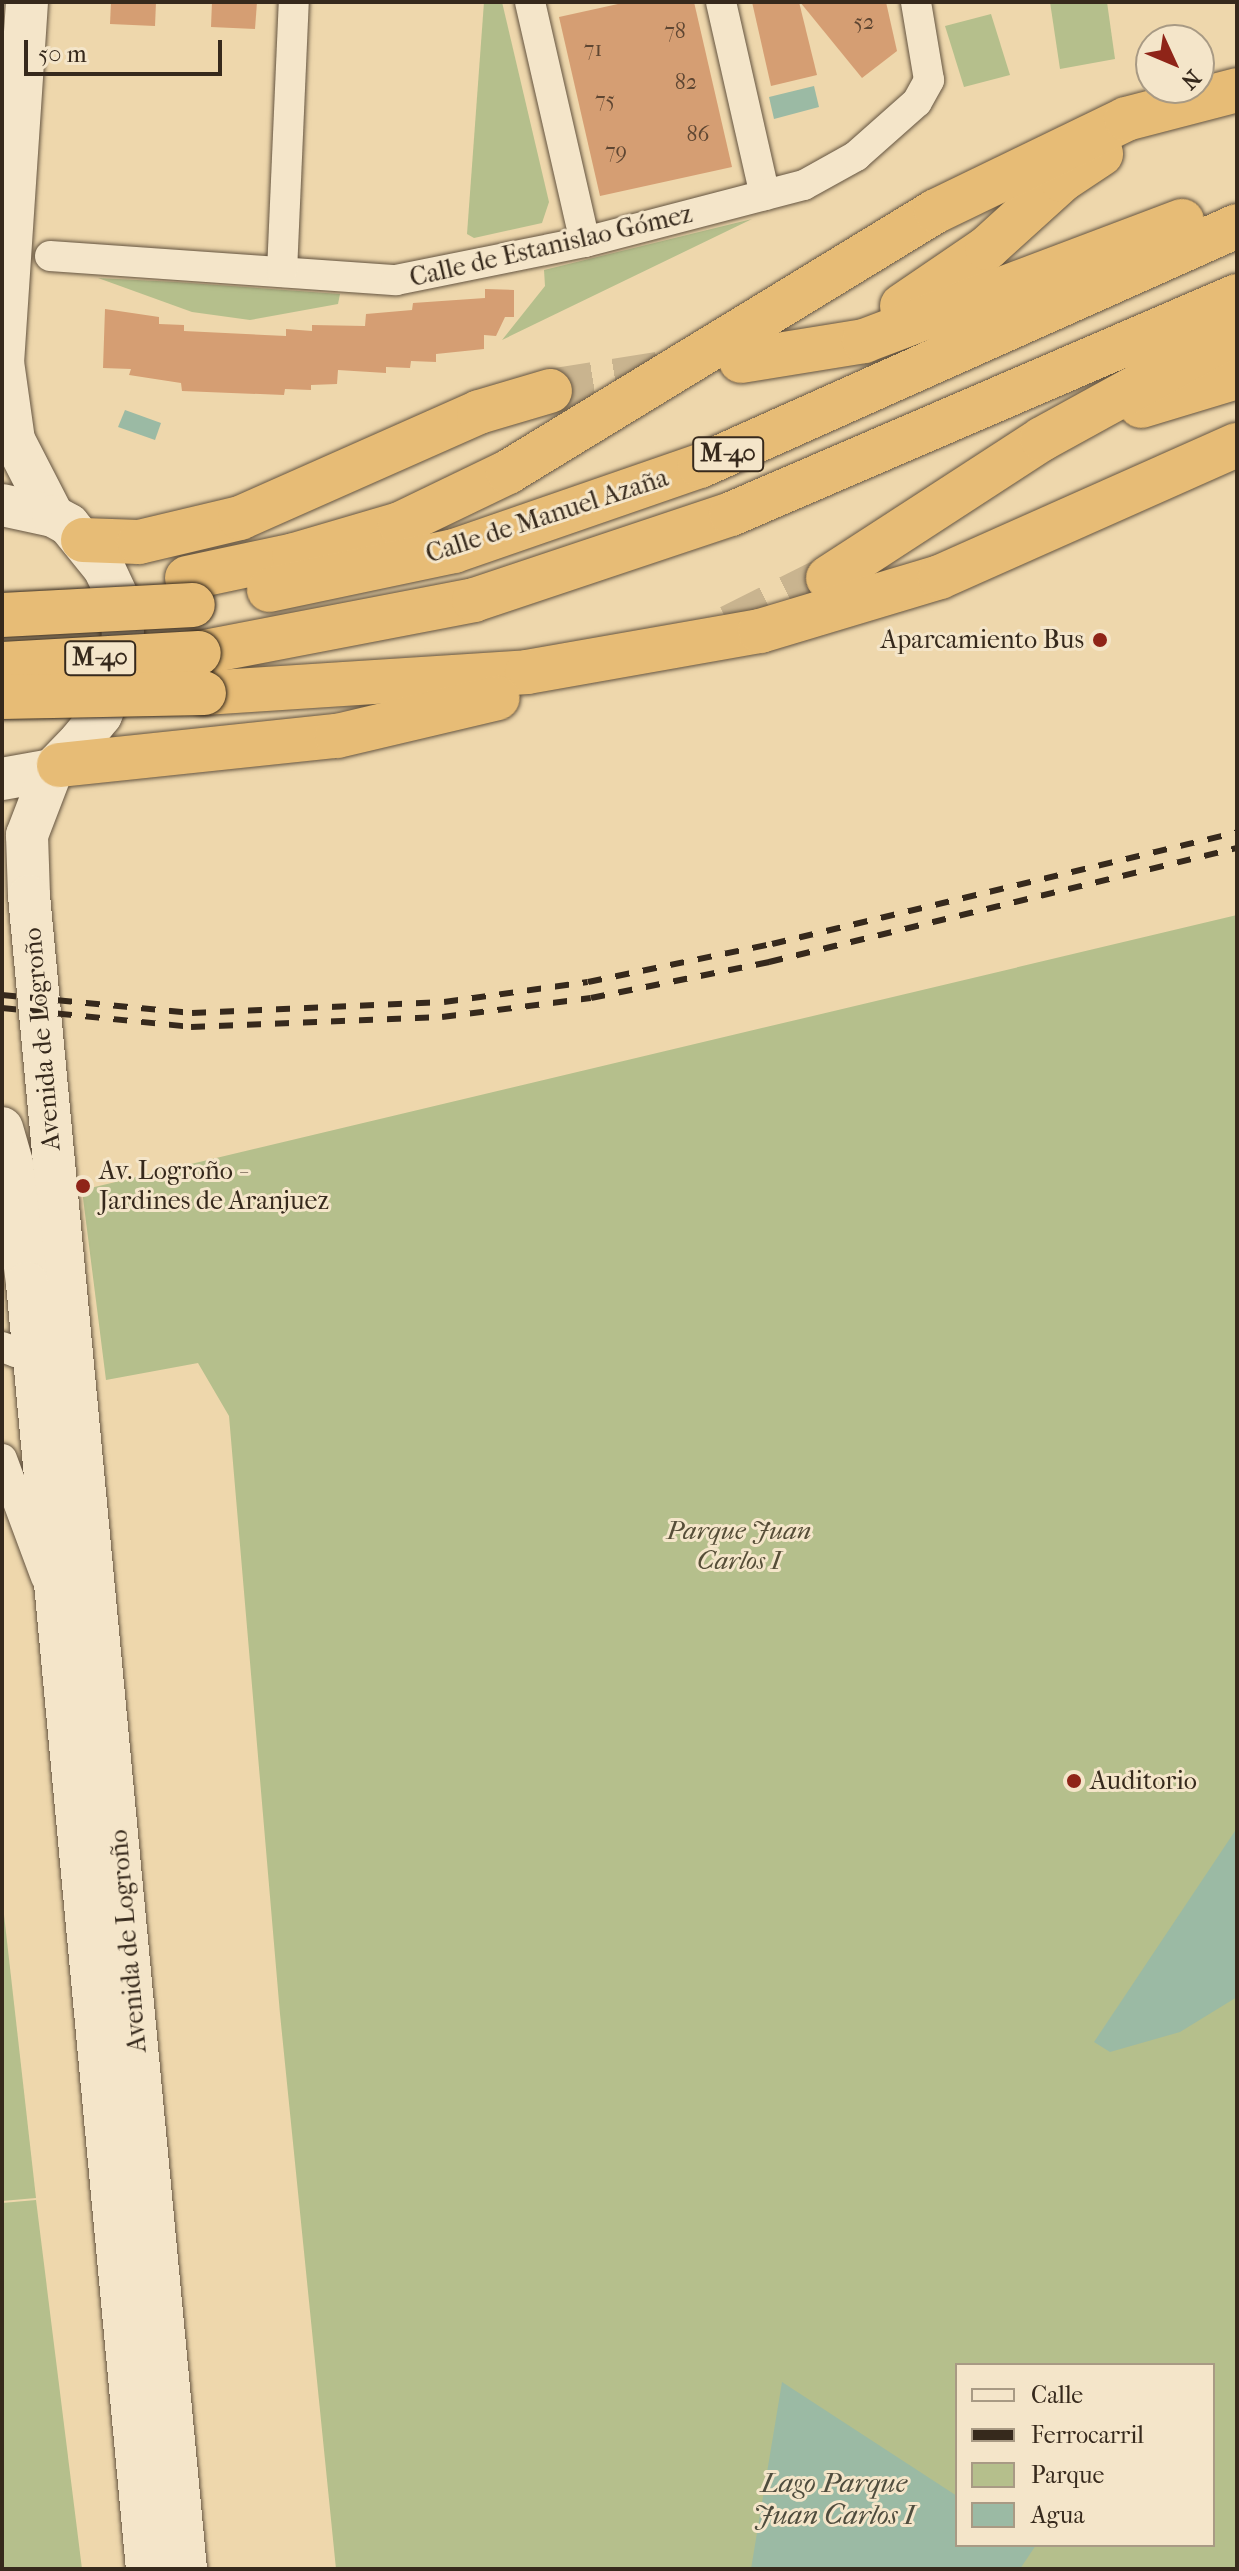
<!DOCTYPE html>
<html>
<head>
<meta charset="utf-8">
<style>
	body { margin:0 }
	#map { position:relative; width:1239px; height:2571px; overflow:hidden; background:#eed7ac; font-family:"IM FELL French Canon",serif }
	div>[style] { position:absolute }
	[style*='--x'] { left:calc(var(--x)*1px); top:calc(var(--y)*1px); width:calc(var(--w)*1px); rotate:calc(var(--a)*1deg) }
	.green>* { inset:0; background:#b5bf8c }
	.water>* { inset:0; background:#9bbaa4 }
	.building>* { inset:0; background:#d59e73 }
	.highway-tunnel>* { height:44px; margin-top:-22px; transform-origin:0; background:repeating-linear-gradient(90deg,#c9b48f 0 44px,transparent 0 66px) }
	.roads { filter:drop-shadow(0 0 2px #645440) drop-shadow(0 0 2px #645440) }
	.street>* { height:30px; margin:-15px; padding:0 15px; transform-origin:15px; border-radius:15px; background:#f4e5c9 }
	.secondary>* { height:42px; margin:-21px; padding:0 21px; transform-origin:21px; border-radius:21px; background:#f4e5c9 }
	.highway>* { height:44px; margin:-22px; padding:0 22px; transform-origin:22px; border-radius:22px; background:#e7bc76 }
	.rail>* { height:6px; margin-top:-3px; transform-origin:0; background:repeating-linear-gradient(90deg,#36291c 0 14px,transparent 0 28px) }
	.bridges { filter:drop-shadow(0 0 2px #36291c) drop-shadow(0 0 2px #36291c) }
	.highway-bridge>* { height:44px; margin:-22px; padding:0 22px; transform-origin:22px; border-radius:22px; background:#e7bc76 }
	.dots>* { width:22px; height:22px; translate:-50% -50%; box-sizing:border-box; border:4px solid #f4e5c9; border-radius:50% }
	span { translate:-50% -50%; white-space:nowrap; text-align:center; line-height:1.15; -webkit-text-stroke:6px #f4e5c9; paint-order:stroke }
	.number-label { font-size:22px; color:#5e4632 }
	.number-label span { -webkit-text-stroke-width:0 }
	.shield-label span { padding:2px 6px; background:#f4e5c9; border:2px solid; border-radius:6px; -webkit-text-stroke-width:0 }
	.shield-label { font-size:24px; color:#36291c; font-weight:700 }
	.street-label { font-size:26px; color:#36291c }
	.poi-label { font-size:26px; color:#36291c }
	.right { translate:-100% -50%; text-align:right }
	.left { translate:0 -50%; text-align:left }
	.park-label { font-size:26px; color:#564e38; font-style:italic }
	.water-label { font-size:28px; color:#4f4d3e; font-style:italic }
	.frame { position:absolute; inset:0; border:4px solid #36291c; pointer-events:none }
	.legend { position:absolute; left:955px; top:2363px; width:260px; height:184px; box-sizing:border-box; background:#f4e5c9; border:2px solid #a89a84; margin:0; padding:10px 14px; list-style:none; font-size:24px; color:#36291c }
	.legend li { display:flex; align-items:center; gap:16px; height:40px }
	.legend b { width:40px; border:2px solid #a89a84 }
	.north { position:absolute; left:1135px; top:24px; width:80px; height:80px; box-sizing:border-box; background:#f4e5c9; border:2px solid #a89a84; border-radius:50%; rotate:134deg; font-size:22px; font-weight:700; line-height:32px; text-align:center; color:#36291c }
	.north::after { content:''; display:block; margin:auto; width:28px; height:36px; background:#8f2418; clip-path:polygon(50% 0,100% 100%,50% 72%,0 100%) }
	.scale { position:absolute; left:24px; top:40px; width:198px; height:36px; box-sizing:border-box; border:4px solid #36291c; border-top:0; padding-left:10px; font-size:24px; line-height:28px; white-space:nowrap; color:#36291c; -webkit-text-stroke:6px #f4e5c9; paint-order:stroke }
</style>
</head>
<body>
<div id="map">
	<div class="green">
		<div style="clip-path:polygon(484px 2px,502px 2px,549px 202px,542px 223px,474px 238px,467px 234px)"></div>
		<div style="clip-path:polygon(1050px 2px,1107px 2px,1115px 59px,1060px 69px)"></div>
		<div style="clip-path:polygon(991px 14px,1010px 75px,964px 87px,945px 26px)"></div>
		<div style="clip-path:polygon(752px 219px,502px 340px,545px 286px,544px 270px)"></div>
		<div style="clip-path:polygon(98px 278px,176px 282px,340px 294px,338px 304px,250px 320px,192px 312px)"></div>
		<div style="clip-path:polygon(evenodd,1237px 915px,1237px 2569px,336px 2569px,280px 2014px,229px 1416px,198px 1363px,106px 1380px,82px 1190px,1237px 915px,957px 2365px,1213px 2365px,1213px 2545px,957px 2545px,957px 2365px)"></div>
		<div style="clip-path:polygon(2px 1897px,36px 2198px,2px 2201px)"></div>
		<div style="clip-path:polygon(36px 2200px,82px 2569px,2px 2569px,2px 2203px)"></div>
	</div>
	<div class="water">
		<div style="clip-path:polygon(814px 86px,819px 107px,774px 119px,769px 97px)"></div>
		<div style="clip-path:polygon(125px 410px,161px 423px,155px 440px,118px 427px)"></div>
		<div style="clip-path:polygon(1237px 1828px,1237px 1997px,1180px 2032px,1110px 2052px,1094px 2042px)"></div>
		<div style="clip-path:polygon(782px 2382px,957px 2496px,957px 2545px,1036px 2545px,1020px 2569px,751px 2569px)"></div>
	</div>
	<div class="building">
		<div style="clip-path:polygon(111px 2px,156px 2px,155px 26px,110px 24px)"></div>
		<div style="clip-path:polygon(212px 2px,257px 2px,255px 29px,211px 27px)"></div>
		<div style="clip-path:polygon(627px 2px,694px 2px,732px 167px,600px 196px,559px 17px)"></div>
		<div style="clip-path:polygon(752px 2px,799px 2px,817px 75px,771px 86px)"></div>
		<div style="clip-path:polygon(800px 2px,886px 2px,897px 51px,862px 78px)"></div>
		<div style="clip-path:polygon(485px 289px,514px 290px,514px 317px,505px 317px,496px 336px,484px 335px,484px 349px,436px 354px,436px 362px,411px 361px,410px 368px,386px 367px,386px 373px,338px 370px,337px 384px,311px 385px,311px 390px,285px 389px,284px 395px,182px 391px,181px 383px,129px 375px,131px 369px,103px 368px,105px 309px,159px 317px,159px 324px,184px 325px,184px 331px,286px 336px,286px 329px,312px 331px,312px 325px,365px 326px,366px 314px,412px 310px,413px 303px,485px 298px)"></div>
	</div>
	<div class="highway-tunnel">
		<div style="--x:550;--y:391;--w:128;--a:-9"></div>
		<div style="--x:730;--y:627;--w:110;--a:-26.6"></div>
	</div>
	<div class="roads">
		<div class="street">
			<div style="--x:530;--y:2;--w:246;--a:77.1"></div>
			<div style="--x:721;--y:2;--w:198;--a:77.2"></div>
			<div style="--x:50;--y:256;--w:347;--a:4"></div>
			<div style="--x:396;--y:280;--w:193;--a:-11.4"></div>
			<div style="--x:585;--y:242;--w:226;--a:-14.6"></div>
			<div style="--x:804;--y:185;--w:60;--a:-29.1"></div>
			<div style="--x:856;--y:156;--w:81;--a:-41.5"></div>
			<div style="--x:917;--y:102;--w:25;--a:-61"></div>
			<div style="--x:929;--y:80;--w:79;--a:-99.5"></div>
			<div style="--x:282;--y:272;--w:270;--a:-87.5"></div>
			<div style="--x:2;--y:1347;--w:15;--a:20"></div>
			<div style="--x:16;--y:1352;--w:34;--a:-23"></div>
			<div style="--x:2;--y:1459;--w:126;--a:69.6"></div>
		</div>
		<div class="secondary">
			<div style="--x:27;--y:2;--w:361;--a:93.8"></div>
			<div style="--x:3;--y:362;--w:79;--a:82"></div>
			<div style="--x:14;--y:440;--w:85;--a:62.8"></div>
			<div style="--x:2;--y:505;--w:52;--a:12.2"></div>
			<div style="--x:53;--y:516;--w:18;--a:29"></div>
			<div style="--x:69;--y:525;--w:55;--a:50.9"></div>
			<div style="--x:104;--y:568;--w:33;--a:65"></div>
			<div style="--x:118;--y:598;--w:34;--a:82"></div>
			<div style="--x:123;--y:632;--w:40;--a:95.7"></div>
			<div style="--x:119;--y:672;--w:47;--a:112.7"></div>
			<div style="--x:101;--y:715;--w:33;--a:129"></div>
			<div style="--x:80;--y:741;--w:40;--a:134"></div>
			<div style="--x:52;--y:770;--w:51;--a:169.8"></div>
			<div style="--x:52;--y:770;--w:70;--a:111"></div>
			<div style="--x:27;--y:835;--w:61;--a:88.1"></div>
			<div style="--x:29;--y:896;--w:1680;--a:84.64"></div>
			<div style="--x:2;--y:1128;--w:36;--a:74"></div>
			<div style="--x:12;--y:1163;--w:121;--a:82.9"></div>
			<div style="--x:27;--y:1283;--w:1292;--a:84.67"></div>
		</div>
		<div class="highway">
			<div style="--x:902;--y:306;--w:103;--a:-34.3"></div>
			<div style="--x:987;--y:248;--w:101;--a:-42.2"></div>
			<div style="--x:1062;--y:180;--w:47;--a:-33.7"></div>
			<div style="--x:741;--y:361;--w:125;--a:-9.2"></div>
			<div style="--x:864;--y:341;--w:340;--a:-20.7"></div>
			<div style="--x:1141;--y:406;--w:100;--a:-16.8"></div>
			<div style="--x:83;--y:540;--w:56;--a:2"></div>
			<div style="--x:139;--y:542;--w:104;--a:-13.4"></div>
			<div style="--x:240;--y:518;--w:261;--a:-23.9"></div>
			<div style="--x:479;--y:412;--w:74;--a:-16.5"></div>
			<div style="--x:187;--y:578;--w:109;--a:-12.1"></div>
			<div style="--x:294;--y:555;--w:110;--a:-16.3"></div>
			<div style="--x:400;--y:524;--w:120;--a:-25.7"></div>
			<div style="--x:508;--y:472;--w:501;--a:-31.38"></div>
			<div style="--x:936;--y:211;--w:211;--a:-25.8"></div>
			<div style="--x:1126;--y:119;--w:115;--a:-14.6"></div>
			<div style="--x:828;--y:578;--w:255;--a:-33"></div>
			<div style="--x:1042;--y:439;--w:222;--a:-28.8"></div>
			<div style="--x:269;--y:590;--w:189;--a:-11.9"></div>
			<div style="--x:454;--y:551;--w:260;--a:-19.1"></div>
			<div style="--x:700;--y:466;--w:588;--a:-24.08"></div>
			<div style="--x:199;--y:653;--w:280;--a:-10.9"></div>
			<div style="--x:474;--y:600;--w:271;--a:-18.5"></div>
			<div style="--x:731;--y:514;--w:551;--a:-23.31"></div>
			<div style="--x:204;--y:693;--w:324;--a:-3.7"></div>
			<div style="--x:527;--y:672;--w:237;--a:-10"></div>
			<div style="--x:760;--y:631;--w:188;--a:-16.7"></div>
			<div style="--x:940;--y:577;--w:325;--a:-24"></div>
			<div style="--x:59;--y:765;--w:280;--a:-6"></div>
			<div style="--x:337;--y:736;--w:165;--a:-13.3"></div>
		</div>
	</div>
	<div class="rail">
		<div style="--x:2;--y:995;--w:191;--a:5.4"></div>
		<div style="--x:192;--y:1013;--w:252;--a:-2.5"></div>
		<div style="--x:444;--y:1002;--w:145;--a:-7.9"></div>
		<div style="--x:588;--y:982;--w:188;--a:-11.7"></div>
		<div style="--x:772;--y:944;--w:478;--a:-13.5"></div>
		<div style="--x:2;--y:1008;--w:190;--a:5.7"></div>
		<div style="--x:191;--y:1027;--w:251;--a:-2.3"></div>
		<div style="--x:442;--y:1017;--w:150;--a:-7.3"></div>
		<div style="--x:591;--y:998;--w:182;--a:-11.4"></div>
		<div style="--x:769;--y:962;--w:482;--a:-13.7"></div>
	</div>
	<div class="bridges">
		<div class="highway-bridge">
			<div style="--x:2;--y:615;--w:191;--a:-3"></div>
			<div style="--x:2;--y:664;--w:197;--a:-3.2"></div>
			<div style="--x:2;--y:697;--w:202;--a:-1.1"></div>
		</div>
	</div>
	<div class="dots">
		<div style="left:1100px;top:640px;background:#8f2418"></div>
		<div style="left:83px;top:1186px;background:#8f2418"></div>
		<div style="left:1074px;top:1781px;background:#8f2418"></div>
	</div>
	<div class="number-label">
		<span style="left:864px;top:23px">52</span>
		<span style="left:675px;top:32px">78</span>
		<span style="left:593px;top:50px">71</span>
		<span style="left:686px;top:83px">82</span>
		<span style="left:605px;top:101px">75</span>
		<span style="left:698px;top:135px">86</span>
		<span style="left:616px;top:152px">79</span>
	</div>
	<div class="shield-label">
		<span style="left:728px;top:454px">M-40</span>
		<span style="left:100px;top:658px">M-40</span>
	</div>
	<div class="street-label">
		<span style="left:551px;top:246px;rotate:-13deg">Calle de Estanislao Gómez</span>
		<span style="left:547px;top:516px;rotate:-18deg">Calle de Manuel Azaña</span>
		<span style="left:42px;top:1039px;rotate:-95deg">Avenida de Logroño</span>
		<span style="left:128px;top:1941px;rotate:-95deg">Avenida de Logroño</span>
	</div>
	<div class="poi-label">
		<span class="right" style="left:1084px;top:640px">Aparcamiento Bus</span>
		<span class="left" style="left:99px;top:1186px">Av. Logroño -<br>Jardines de Aranjuez</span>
		<span class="left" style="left:1090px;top:1781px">Auditorio</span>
	</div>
	<div class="park-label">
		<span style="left:739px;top:1546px">Parque Juan<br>Carlos I</span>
	</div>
	<div class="water-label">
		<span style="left:834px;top:2499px">Lago Parque<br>Juan Carlos I</span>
	</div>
	<div class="frame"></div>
	<ul class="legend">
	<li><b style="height:10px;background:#f4e5c9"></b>Calle</li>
	<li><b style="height:10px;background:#36291c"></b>Ferrocarril</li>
	<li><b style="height:22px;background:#b5bf8c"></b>Parque</li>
	<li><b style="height:22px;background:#9bbaa4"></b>Agua</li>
	</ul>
	<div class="north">N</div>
	<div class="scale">50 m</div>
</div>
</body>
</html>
